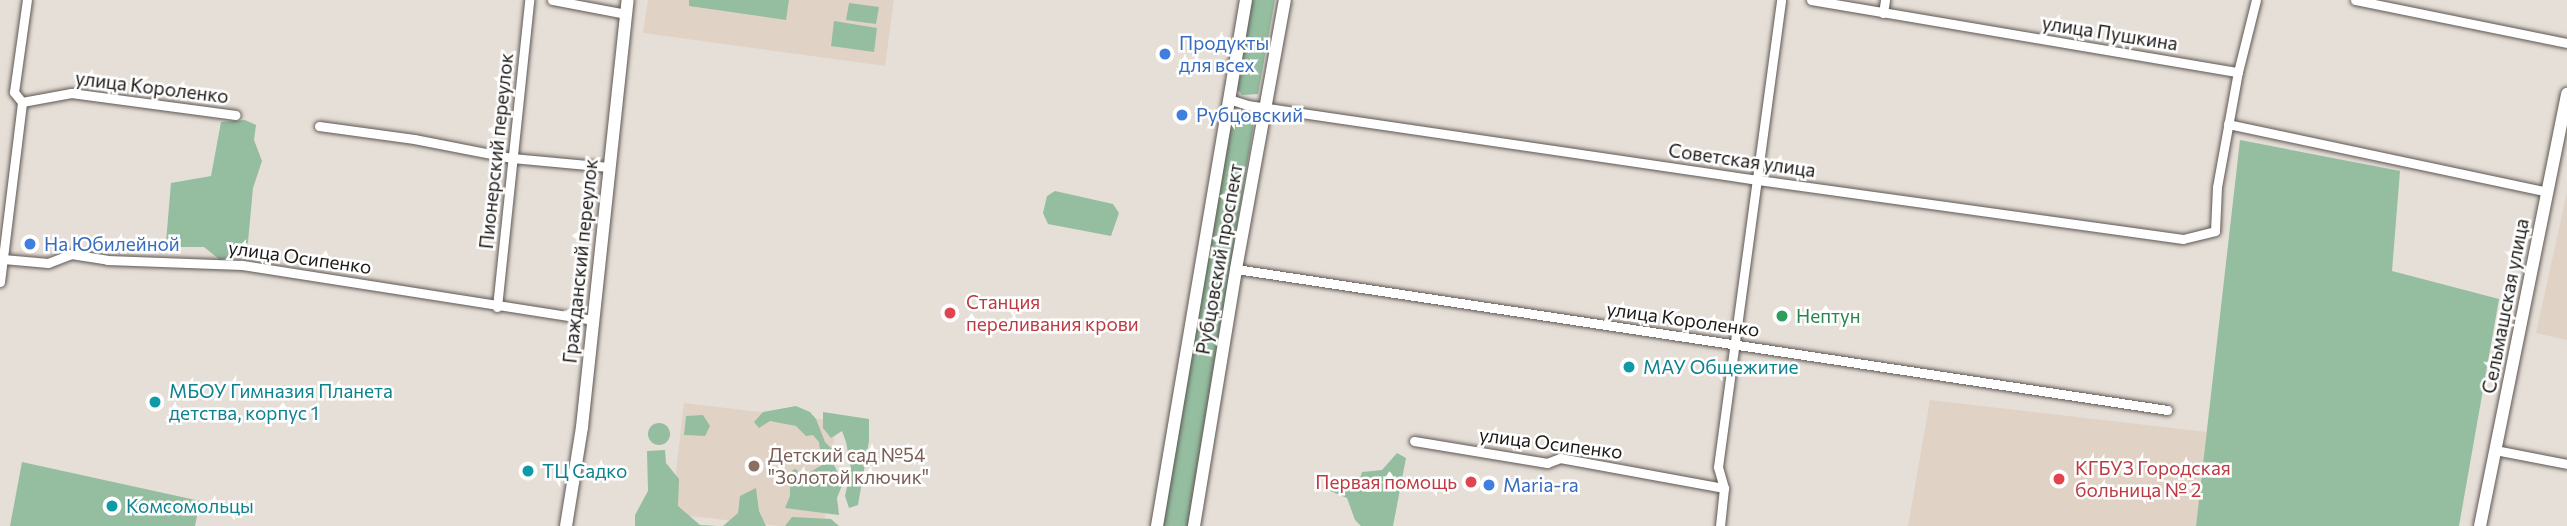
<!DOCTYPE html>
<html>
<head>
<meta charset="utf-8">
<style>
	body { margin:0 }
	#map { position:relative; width:2567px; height:526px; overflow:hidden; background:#e6dfd8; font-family:Commissioner,sans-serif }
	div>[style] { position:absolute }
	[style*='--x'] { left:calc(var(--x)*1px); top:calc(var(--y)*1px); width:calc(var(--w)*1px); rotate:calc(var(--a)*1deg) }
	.built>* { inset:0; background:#e0d3c6 }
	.green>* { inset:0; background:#95bda0 }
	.round { border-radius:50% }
	.roads { filter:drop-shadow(0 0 2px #5d5752) drop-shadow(0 0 2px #5d5752) }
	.street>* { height:9px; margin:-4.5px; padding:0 4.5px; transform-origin:4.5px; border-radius:4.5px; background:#fff }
	.secondary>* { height:12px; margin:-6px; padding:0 6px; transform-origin:6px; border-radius:6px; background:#fff }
	.dots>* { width:19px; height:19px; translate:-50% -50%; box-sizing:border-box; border:4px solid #fff; border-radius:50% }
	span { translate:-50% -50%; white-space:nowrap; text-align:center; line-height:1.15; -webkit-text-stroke:5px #fff; paint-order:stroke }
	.street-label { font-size:19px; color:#1c1a17 }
	.shop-label { font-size:19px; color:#366cbe }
	.left { translate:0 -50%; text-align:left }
	.health-label { font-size:19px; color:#be3a42 }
	.right { translate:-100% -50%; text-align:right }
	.leisure-label { font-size:19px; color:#27864d }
	.culture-label { font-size:19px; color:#0d838f }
	.education-label { font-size:19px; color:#785e54 }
</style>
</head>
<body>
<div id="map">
	<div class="built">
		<div style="clip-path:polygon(648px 0,894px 0,885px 66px,643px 33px)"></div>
		<div style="clip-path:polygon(2567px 192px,2567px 340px,2536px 333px)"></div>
		<div style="clip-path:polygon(1930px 400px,2207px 432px,2196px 526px,1908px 526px)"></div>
		<div style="clip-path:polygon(684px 403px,836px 421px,824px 526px,779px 526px,671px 514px)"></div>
	</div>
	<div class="green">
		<div style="clip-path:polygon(689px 0,789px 0,786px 20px,689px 6px)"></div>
		<div style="clip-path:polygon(1252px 0,1275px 0,1258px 94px,1242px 95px,1236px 88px)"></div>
		<div style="clip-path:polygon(849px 3px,879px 7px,876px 24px,846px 20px)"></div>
		<div style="clip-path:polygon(834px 21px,877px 28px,874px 52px,831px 46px)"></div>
		<div style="clip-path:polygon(1230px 112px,1255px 116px,1188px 526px,1162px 526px)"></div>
		<div style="clip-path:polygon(245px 120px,256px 125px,254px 140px,262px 161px,253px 188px,248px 242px,244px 252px,220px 260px,204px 247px,178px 247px,166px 242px,171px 183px,211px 176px,221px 122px)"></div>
		<div style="clip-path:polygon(2240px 140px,2400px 171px,2392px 271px,2499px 299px,2459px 526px,2196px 526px)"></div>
		<div style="clip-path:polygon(1055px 191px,1113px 204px,1119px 213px,1111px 236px,1048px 224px,1043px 213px,1047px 196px)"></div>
		<div style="clip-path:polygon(796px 406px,810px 412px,816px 419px,825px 442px,833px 450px,832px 461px,843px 483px,837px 498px,839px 515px,785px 508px,790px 496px,790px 472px,795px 469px,805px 475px,822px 465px,819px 442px,813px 435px,806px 436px,796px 426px,770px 421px,759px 428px,754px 422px,763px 412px)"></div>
		<div style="clip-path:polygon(823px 412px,869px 419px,869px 441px,858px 505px,849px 508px,845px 496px,851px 469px,846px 442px,842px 431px,831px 438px,823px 428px)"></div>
		<div style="clip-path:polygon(703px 415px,710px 426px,705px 436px,684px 435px,686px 416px)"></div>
		<div class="round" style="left:648px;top:423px;width:22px;height:22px"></div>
		<div style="clip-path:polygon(665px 450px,666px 463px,679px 479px,678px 506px,700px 525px,718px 526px,635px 526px,635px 515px,648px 491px,647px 451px)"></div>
		<div style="clip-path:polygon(1397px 453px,1406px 458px,1393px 526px,1361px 526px,1355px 520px,1347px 498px,1323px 488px,1325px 479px,1358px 485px,1362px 472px,1382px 470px)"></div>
		<div style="clip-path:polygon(22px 462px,200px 501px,195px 526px,10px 526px)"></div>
		<div style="clip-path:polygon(756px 488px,759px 511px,766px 526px,723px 526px,738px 513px,740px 496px)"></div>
		<div style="clip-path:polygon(792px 517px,831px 519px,839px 526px,785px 526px)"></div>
	</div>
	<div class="roads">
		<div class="street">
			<div style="--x:552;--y:0;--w:75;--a:10.7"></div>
			<div style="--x:1811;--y:0;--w:433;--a:9.6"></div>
			<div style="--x:2355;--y:0;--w:216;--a:11.5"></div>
			<div style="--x:1883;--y:13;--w:13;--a:-81"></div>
			<div style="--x:1229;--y:99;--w:19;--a:18"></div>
			<div style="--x:1247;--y:105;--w:516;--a:8.35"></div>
			<div style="--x:1758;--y:180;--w:429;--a:7.9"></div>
			<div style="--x:2183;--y:239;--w:33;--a:-14"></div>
			<div style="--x:2215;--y:231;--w:44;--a:-87.4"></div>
			<div style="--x:2217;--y:187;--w:117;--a:-79.7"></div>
			<div style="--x:2238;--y:72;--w:74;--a:-76"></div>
			<div style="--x:22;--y:102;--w:50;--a:-10.4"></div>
			<div style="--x:71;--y:93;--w:166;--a:7.6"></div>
			<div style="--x:2228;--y:124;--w:326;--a:12"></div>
			<div style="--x:319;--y:126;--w:96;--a:7.8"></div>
			<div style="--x:414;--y:139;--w:100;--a:11"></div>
			<div style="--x:512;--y:158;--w:97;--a:5.3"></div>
			<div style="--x:3;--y:259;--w:45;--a:5.1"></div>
			<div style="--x:48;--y:263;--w:25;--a:-21"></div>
			<div style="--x:71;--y:254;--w:36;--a:9"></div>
			<div style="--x:107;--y:260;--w:135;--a:2.1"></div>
			<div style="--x:242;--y:265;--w:355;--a:8.9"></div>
			<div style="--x:1236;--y:269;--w:942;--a:8.61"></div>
			<div style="--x:0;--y:282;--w:181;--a:-83"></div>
			<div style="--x:22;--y:102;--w:13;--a:-129"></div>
			<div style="--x:14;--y:92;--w:93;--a:-82"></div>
			<div style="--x:497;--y:307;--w:309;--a:-84"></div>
			<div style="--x:1414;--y:441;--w:135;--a:9.4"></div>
			<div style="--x:1547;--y:463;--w:14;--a:-21"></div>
			<div style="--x:1560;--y:458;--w:167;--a:10.4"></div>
			<div style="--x:2495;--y:450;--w:73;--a:11"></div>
			<div style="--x:1720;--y:526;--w:38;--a:-84"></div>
			<div style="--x:1724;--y:488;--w:22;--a:-106"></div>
			<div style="--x:1718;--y:467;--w:471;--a:-82.3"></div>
		</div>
		<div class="secondary">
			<div style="--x:566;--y:526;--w:100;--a:-80.8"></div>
			<div style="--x:582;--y:427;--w:429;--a:-83.9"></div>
			<div style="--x:1157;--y:526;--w:533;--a:-80.4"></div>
			<div style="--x:1194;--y:526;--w:260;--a:-80.7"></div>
			<div style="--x:1236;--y:269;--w:273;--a:-79.7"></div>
			<div style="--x:2480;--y:526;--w:441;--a:-78.6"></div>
		</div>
	</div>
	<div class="dots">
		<div style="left:1165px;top:54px;background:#3f7fe0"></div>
		<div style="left:1182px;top:115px;background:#3f7fe0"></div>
		<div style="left:30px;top:244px;background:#3f7fe0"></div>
		<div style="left:950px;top:313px;background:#e0444e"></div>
		<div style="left:1782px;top:316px;background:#2e9e5b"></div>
		<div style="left:1629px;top:367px;background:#0f9aa8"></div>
		<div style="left:155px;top:402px;background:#0f9aa8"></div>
		<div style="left:754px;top:466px;background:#8d6e63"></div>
		<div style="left:528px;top:471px;background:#0f9aa8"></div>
		<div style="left:2059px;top:479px;background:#e0444e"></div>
		<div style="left:1471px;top:482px;background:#e0444e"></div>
		<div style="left:1489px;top:485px;background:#3f7fe0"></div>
		<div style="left:112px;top:506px;background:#0f9aa8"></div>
	</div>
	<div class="street-label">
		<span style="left:2110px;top:33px;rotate:9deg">улица Пушкина</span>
		<span style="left:152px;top:87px;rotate:7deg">улица Короленко</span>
		<span style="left:496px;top:151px;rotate:-84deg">Пионерский переулок</span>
		<span style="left:1742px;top:160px;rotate:8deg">Советская улица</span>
		<span style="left:300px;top:257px;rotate:8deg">улица Осипенко</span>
		<span style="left:1219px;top:259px;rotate:-80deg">Рубцовский проспект</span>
		<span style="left:580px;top:261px;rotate:-84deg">Гражданский переулок</span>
		<span style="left:2505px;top:306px;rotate:-79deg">Сельмашская улица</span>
		<span style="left:1683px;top:319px;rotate:8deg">улица Короленко</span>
		<span style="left:1551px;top:443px;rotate:7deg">улица Осипенко</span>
	</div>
	<div class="shop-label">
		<span class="left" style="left:1179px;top:54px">Продукты<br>для всех</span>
		<span class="left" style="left:1196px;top:115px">Рубцовский</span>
		<span class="left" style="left:44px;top:244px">На Юбилейной</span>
		<span class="left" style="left:1503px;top:485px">Maria-ra</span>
	</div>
	<div class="health-label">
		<span class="left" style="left:966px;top:313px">Станция<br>переливания крови</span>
		<span class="left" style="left:2075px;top:479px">КГБУЗ Городская<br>больница № 2</span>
		<span class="right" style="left:1457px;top:482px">Первая помощь</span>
	</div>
	<div class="leisure-label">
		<span class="left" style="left:1796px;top:316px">Нептун</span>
	</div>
	<div class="culture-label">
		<span class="left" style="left:1643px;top:367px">МАУ Общежитие</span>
		<span class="left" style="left:169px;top:402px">МБОУ Гимназия Планета<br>детства, корпус 1</span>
		<span class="left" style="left:542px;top:471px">ТЦ Садко</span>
		<span class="left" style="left:126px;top:506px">Комсомольцы</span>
	</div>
	<div class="education-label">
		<span class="left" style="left:768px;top:466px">Детский сад №54<br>"Золотой ключик"</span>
	</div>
</div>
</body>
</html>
